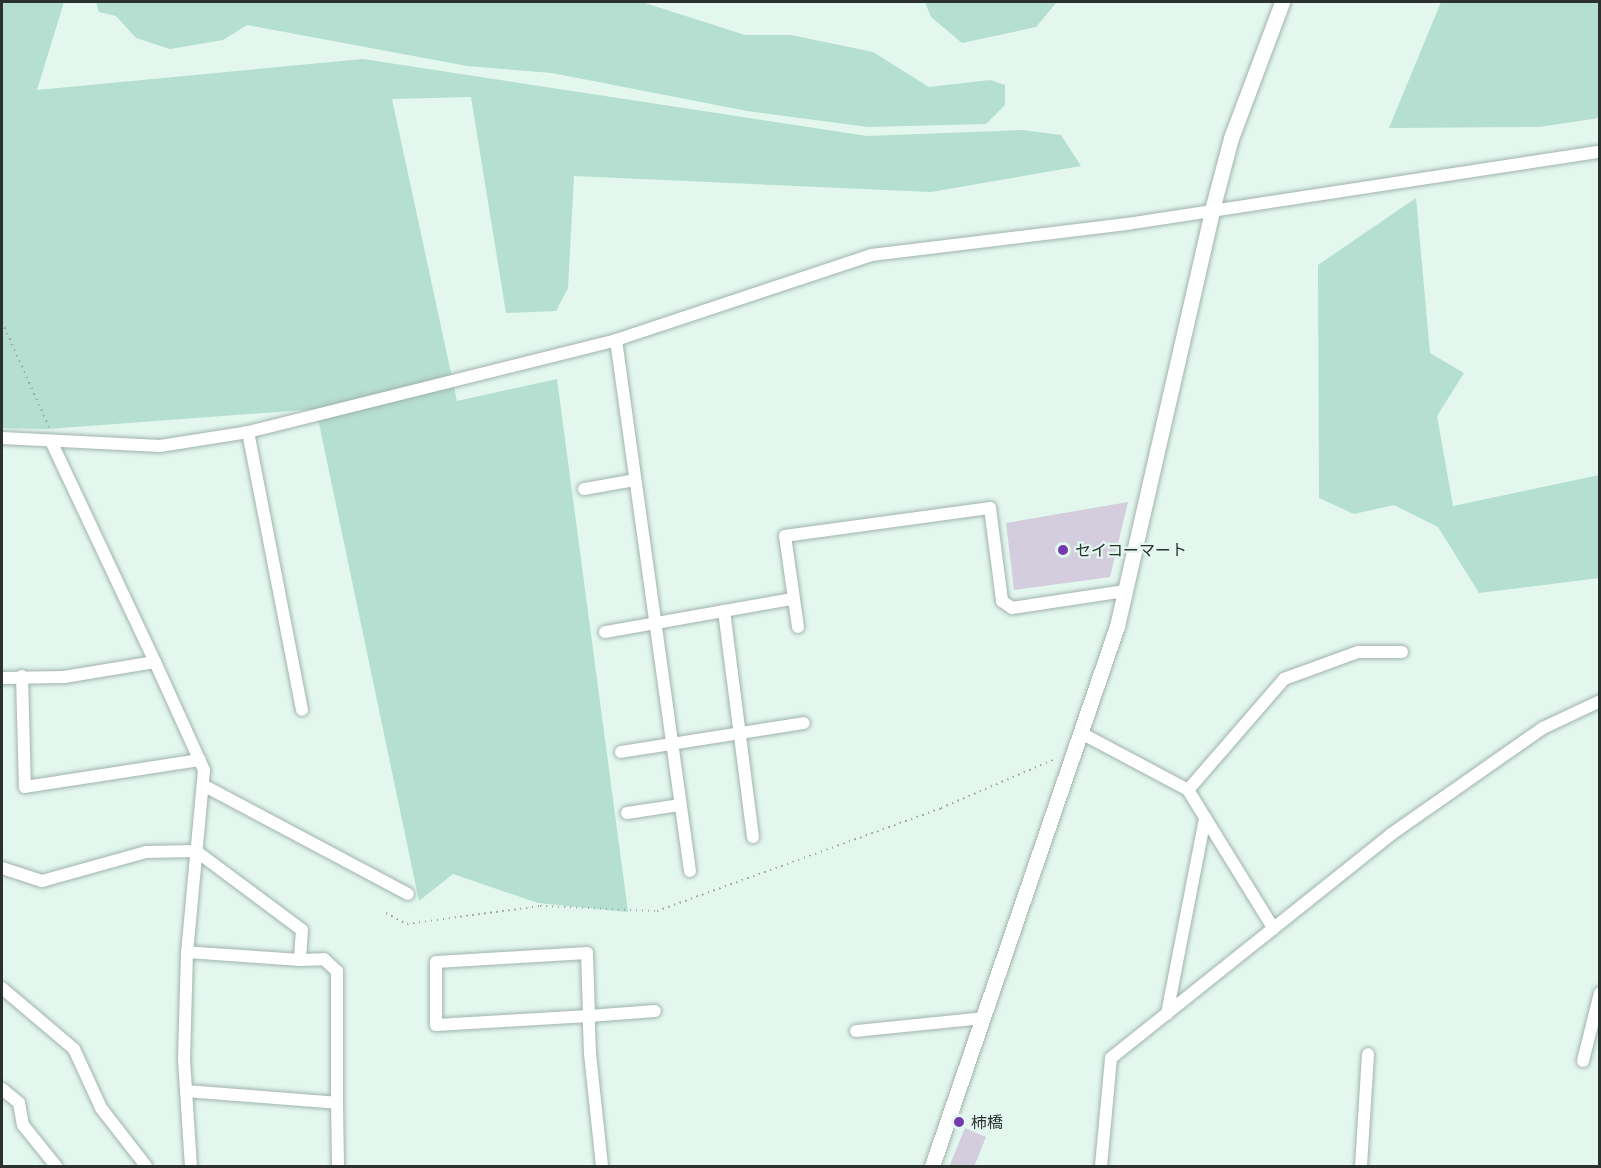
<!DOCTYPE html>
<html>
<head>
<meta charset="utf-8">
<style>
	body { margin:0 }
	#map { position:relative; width:1601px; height:1168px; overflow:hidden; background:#e3f7ef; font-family:"IBM Plex Sans","Noto Sans JP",sans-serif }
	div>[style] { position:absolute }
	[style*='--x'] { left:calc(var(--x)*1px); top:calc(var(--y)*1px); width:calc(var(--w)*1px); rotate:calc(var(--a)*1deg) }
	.green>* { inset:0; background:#b5dfd0 }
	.building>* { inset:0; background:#d3cddd }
	.path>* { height:2px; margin-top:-1px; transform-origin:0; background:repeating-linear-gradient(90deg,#9caba6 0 1.5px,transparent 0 6px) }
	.roads { filter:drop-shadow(0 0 2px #a0b3ac) drop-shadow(0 0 2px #a0b3ac) }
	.minor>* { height:12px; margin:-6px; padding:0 6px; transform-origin:6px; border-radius:6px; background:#fff }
	.tertiary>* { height:15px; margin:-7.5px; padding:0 7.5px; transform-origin:7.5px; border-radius:7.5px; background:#fff }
	.dots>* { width:16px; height:16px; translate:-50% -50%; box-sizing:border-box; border:3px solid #e3f7ef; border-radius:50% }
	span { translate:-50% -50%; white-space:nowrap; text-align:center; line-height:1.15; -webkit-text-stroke:4.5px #e3f7ef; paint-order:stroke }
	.poi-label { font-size:16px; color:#2a312f }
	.left { translate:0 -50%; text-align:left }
	.frame { position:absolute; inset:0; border:3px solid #2a312f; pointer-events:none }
</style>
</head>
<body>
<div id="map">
	<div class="green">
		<div style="clip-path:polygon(2px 2px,64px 2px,37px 90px,363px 59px,867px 136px,1023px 130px,1061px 135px,1081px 166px,931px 192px,574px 176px,568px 288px,556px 311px,506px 313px,471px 97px,392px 99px,457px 401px,557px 379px,628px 912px,538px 903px,453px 874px,419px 901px,316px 409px,48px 429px,2px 428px)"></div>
		<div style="clip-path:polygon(96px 2px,642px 2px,745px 35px,791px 35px,873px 52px,929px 87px,990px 80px,1005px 85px,1005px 105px,986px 124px,868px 127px,747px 111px,552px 73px,467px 66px,247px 25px,223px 40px,170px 49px,136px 38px,116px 16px,99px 12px)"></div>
		<div style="clip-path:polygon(925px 2px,1057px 2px,1036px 27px,962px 43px,931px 17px)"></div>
		<div style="clip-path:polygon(1441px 2px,1599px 2px,1599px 118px,1539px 127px,1389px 128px)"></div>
		<div style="clip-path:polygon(1416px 198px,1430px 353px,1464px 373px,1437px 416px,1453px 506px,1599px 475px,1599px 578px,1479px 593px,1438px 527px,1394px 505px,1354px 514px,1319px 498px,1318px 265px)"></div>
	</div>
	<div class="building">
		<div style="clip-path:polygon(1128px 502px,1110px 577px,1014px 590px,1006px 523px)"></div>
		<div style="clip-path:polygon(965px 1128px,986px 1137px,974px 1167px,949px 1167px)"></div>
	</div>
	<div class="path">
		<div style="--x:2;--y:322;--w:115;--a:65.9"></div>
		<div style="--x:386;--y:913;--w:24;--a:28"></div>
		<div style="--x:407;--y:924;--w:134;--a:-7.7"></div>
		<div style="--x:540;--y:906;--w:117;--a:2.4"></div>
		<div style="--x:657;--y:911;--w:302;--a:-19.9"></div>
		<div style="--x:941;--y:808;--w:126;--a:-23.3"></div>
	</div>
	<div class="roads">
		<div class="minor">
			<div style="--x:616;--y:340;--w:536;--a:82.07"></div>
			<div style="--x:248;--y:432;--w:283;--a:79"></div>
			<div style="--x:2;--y:438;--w:158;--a:2.9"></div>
			<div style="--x:160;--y:446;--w:89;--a:-9"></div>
			<div style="--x:248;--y:432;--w:379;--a:-14"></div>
			<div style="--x:616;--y:340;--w:269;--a:-18.4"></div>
			<div style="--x:871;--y:255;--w:258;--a:-6.9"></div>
			<div style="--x:1127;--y:224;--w:478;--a:-8.7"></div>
			<div style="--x:51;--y:441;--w:244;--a:64.8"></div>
			<div style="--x:584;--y:489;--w:52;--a:-10"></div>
			<div style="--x:724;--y:611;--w:228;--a:82.7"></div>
			<div style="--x:798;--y:627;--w:92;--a:-98.1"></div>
			<div style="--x:785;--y:536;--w:207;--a:-7.8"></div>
			<div style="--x:990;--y:508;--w:94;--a:82.6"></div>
			<div style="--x:1002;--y:601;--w:12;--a:35"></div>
			<div style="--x:1012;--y:608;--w:114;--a:-8.6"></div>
			<div style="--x:605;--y:632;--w:190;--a:-10"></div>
			<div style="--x:22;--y:676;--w:111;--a:88.5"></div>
			<div style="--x:25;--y:787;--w:177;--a:-8.8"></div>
			<div style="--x:2;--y:678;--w:62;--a:-0.9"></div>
			<div style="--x:64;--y:677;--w:92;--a:-9.4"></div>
			<div style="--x:155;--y:662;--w:119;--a:65.6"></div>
			<div style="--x:204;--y:770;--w:183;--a:95.3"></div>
			<div style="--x:187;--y:952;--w:107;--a:91.6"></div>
			<div style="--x:184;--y:1059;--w:107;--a:86.3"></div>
			<div style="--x:1081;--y:733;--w:121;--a:28"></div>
			<div style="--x:1188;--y:790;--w:147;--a:-49.1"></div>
			<div style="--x:1284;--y:679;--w:79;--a:-20"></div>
			<div style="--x:1358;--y:652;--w:44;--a:0"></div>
			<div style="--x:621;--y:752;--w:185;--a:-9"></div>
			<div style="--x:203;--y:785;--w:232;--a:28"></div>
			<div style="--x:1188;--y:790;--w:163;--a:58.3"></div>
			<div style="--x:627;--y:813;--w:54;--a:-8.6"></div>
			<div style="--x:2;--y:868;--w:42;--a:18"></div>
			<div style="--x:42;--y:881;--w:108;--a:-15.6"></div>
			<div style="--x:146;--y:852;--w:50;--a:-1.1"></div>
			<div style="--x:196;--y:851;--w:132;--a:36.7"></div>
			<div style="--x:302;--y:930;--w:30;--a:94"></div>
			<div style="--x:300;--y:960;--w:113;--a:-176"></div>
			<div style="--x:300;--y:960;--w:24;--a:-2"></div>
			<div style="--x:324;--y:959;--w:18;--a:43"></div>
			<div style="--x:337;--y:971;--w:132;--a:90"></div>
			<div style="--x:2;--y:988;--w:94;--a:40.3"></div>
			<div style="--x:74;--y:1049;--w:65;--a:65.4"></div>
			<div style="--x:101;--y:1108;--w:73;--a:52.2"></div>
			<div style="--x:1167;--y:1014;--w:200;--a:-79"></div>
			<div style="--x:856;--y:1031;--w:129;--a:-5.8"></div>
			<div style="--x:1583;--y:1061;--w:70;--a:-76"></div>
			<div style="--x:2;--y:1089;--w:22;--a:39"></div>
			<div style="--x:19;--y:1103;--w:22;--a:80"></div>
			<div style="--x:23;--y:1125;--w:53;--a:51.2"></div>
			<div style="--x:186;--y:1091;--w:151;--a:4.5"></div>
			<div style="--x:337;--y:1103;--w:63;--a:89.1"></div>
			<div style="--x:602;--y:1166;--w:113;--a:-96.1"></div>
			<div style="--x:590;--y:1054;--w:38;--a:-92"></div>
			<div style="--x:589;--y:1016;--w:63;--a:-91.8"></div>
			<div style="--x:587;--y:953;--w:151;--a:176.6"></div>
			<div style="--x:436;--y:962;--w:63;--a:90"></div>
			<div style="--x:436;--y:1025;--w:153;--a:-3.4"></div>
			<div style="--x:589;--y:1016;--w:66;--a:-4.3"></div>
			<div style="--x:1101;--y:1166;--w:108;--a:-84.7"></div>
			<div style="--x:1111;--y:1058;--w:357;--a:-38.6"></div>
			<div style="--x:1390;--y:835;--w:187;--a:-35"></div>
			<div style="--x:1543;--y:728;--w:63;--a:-25.3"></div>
			<div style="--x:1361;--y:1166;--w:112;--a:-86.4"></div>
		</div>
		<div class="tertiary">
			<div style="--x:932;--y:1166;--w:571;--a:-71.09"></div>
			<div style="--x:1117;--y:626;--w:427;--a:-77.1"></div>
			<div style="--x:1212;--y:210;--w:74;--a:-75.2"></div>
			<div style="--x:1231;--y:138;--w:145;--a:-69.4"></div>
		</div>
	</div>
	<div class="dots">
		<div style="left:1063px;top:550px;background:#7439af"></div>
		<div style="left:959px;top:1122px;background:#7439af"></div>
	</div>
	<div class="poi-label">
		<span class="left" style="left:1075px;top:550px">セイコーマート</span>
		<span class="left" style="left:971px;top:1122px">柿橋</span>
	</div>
	<div class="frame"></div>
</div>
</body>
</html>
